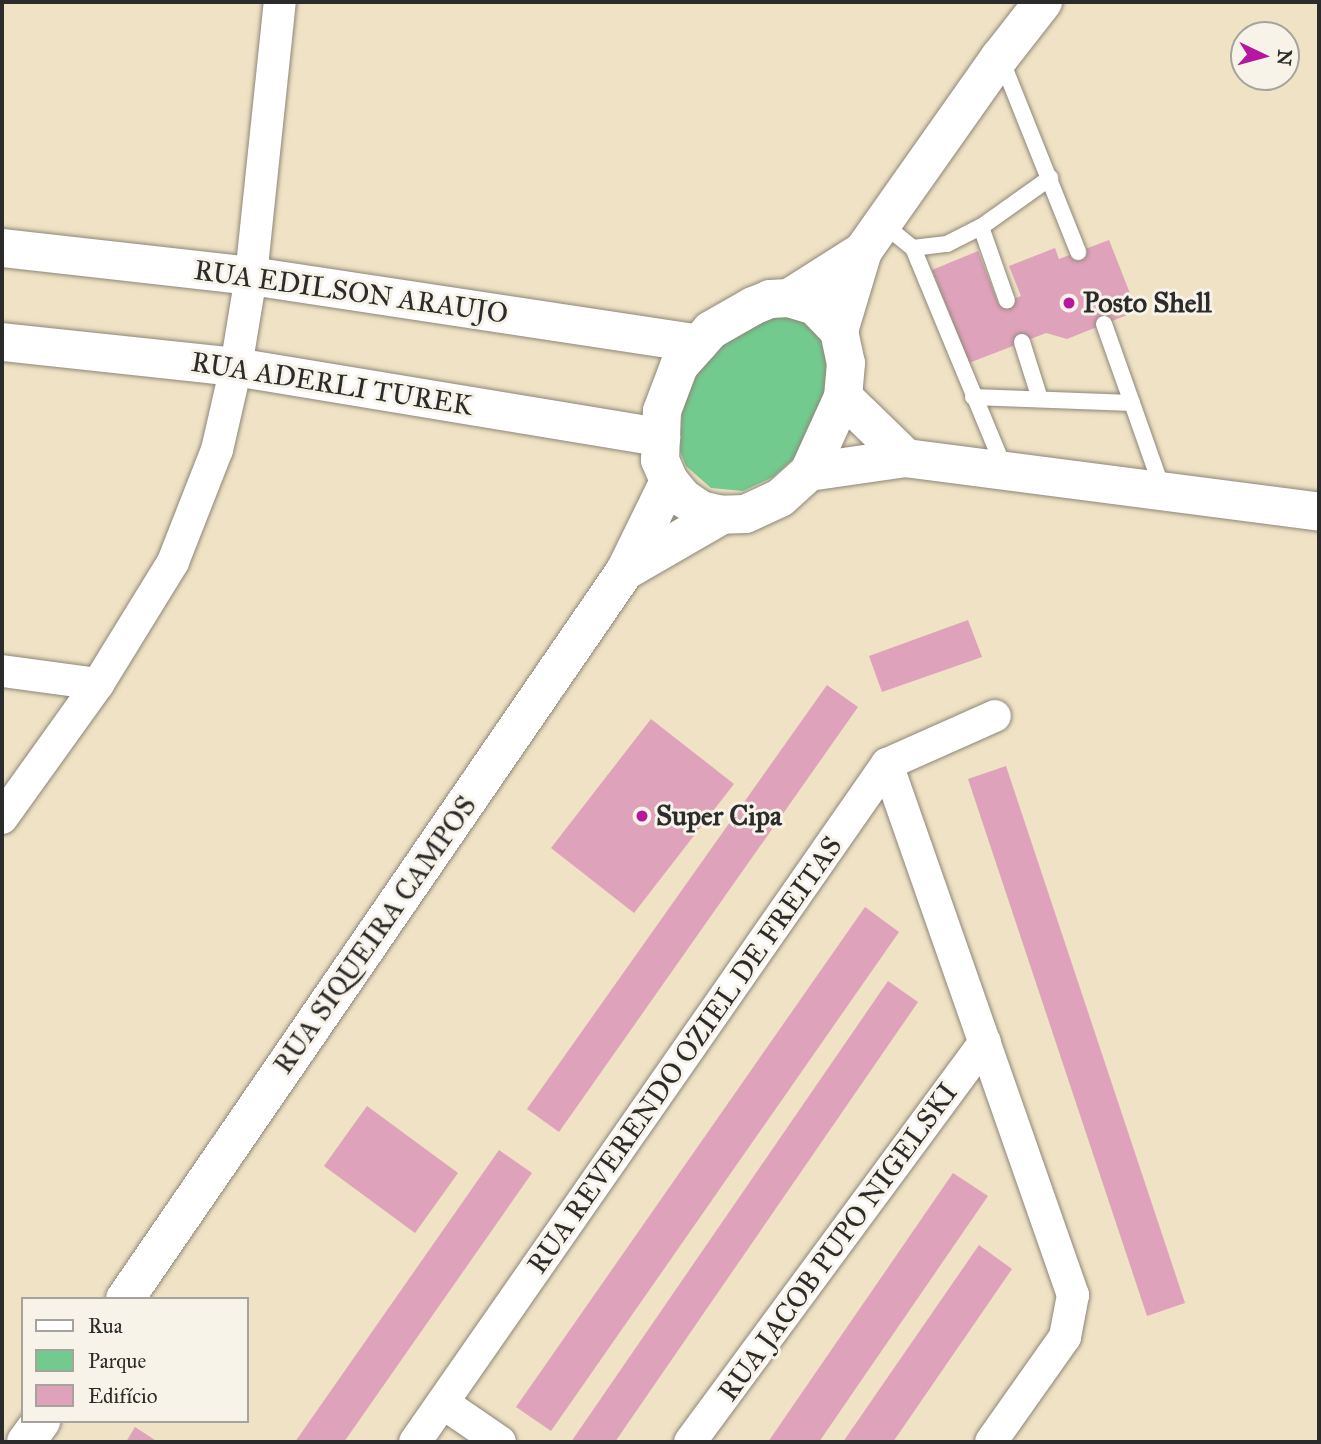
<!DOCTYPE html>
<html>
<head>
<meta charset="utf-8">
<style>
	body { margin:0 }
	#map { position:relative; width:1321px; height:1444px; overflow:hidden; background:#efe2c5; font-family:"IM FELL Great Primer",serif }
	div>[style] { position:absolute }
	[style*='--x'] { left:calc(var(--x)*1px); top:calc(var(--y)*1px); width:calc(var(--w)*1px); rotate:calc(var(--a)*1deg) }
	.green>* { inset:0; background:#73ca8f }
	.building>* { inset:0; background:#dfa2bb }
	.roads { filter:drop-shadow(0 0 2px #8d8678) drop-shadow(0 0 2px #8d8678) }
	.service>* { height:16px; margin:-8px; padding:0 8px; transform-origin:8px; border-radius:8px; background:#fff }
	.minor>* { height:32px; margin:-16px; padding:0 16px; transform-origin:16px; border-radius:16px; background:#fff }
	.secondary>* { height:38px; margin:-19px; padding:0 19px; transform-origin:19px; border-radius:19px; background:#fff }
	.dots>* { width:19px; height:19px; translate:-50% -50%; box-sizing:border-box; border:4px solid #f7f3e8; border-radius:50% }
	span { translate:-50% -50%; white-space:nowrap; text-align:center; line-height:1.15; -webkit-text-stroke:6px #f7f3e8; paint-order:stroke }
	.street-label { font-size:28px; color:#2b2b2b }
	.poi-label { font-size:28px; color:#2b2b2b; font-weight:700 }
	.left { translate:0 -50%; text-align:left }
	.frame { position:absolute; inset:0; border:4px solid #2b2b2b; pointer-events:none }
	.legend { position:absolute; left:21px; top:1297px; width:228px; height:126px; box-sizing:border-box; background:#f7f3e8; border:2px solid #a5a39c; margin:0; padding:9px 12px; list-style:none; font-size:21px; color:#2b2b2b }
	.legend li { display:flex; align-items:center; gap:14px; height:35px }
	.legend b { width:35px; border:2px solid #a5a39c }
	.north { position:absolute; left:1230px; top:21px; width:70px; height:70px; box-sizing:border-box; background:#f7f3e8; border:2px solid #a5a39c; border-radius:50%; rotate:95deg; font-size:19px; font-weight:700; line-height:28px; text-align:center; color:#2b2b2b }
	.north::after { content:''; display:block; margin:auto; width:24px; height:32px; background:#b5179e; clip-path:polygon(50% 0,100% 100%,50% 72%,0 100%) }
</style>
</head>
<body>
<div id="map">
	<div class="green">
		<div style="clip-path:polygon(790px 309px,830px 343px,828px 392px,799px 454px,773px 477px,743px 491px,711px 488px,686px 466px,680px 451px,682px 409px,697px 369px,724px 337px)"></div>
	</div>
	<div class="building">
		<div style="clip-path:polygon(1109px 240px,1137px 311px,1067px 339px,1046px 333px,969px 363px,932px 270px,978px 251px,999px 305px,1021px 296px,1009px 266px,1055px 248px,1059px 259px)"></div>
		<div style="clip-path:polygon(968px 620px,982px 657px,882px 692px,869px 656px)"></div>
		<div style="clip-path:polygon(827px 685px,858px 707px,559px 1132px,527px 1109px)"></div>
		<div style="clip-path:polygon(651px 719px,734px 784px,634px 913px,551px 848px)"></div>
		<div style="clip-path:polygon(1006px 766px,1185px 1303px,1147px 1316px,968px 779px)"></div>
		<div style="clip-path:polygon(865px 907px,899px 932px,551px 1431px,516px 1407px)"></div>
		<div style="clip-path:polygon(888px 981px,918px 1002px,615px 1442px,571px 1442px)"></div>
		<div style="clip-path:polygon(367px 1106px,458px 1173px,415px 1233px,324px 1166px)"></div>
		<div style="clip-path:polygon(499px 1150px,532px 1173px,344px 1442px,295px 1442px)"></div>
		<div style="clip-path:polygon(953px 1173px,988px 1196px,819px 1442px,768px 1442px)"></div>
		<div style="clip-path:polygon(979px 1245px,1012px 1269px,893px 1442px,843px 1442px)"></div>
		<div style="clip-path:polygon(135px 1427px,158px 1442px,126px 1442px)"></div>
	</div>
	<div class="roads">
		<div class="service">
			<div style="--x:1001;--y:59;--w:208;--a:68.2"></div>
			<div style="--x:882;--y:223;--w:40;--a:39"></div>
			<div style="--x:913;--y:248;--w:238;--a:67.5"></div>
			<div style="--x:981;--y:227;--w:78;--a:70.6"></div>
			<div style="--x:913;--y:248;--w:34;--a:-7"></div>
			<div style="--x:947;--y:244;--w:38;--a:-27"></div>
			<div style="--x:981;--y:227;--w:85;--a:-35.4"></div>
			<div style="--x:1104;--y:324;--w:84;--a:70.5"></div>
			<div style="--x:1022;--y:342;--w:60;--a:72.5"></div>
			<div style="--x:973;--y:397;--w:159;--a:2.2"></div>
			<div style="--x:1132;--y:403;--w:93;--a:70.6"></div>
		</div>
		<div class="minor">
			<div style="--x:2;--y:671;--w:97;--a:7.7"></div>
			<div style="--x:887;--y:764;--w:563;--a:70.7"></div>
			<div style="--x:1073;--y:1295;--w:43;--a:100.8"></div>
			<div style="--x:1065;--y:1337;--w:128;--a:125.2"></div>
			<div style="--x:2;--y:818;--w:165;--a:-54.4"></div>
			<div style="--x:98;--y:684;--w:143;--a:-58.4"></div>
			<div style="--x:173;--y:562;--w:120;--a:-68.6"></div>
			<div style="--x:217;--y:450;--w:85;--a:-77.1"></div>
			<div style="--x:236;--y:367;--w:92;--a:-80.6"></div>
			<div style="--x:251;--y:276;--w:276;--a:-84"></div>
			<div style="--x:443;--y:1403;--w:69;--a:34.4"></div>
			<div style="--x:415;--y:1442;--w:826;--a:-55.16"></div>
			<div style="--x:887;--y:764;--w:118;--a:-24"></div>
			<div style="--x:690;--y:1442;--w:497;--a:-53.6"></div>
		</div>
		<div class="secondary">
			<div style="--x:2;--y:248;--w:251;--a:6.4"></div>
			<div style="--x:251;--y:276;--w:453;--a:8.6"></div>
			<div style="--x:789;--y:298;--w:27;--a:17"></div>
			<div style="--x:815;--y:306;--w:35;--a:46"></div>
			<div style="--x:839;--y:331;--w:33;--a:78"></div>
			<div style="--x:846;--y:363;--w:34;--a:95"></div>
			<div style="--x:843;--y:397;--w:82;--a:114.4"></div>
			<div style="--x:809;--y:472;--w:39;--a:138"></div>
			<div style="--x:780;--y:498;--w:38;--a:155"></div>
			<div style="--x:745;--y:514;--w:23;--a:178"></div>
			<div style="--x:722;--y:515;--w:22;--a:-167"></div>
			<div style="--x:701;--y:510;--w:22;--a:-146"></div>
			<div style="--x:683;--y:498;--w:22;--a:-129"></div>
			<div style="--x:669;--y:481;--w:23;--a:-113"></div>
			<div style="--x:660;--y:460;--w:49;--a:-87.7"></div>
			<div style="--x:662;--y:411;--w:48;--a:-69.3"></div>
			<div style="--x:679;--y:366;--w:48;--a:-48.4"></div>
			<div style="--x:711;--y:330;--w:48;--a:-29.7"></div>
			<div style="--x:753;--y:306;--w:18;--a:-22"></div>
			<div style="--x:770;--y:299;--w:19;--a:-3"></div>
			<div style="--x:789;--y:298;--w:88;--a:-32.4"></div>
			<div style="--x:839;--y:331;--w:84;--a:-73.3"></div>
			<div style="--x:863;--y:251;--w:237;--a:-54.8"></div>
			<div style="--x:1000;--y:57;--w:70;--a:-52"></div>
			<div style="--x:2;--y:342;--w:235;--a:6.1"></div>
			<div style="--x:236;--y:367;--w:431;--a:9.4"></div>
			<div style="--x:843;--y:397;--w:88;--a:44.1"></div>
			<div style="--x:809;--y:472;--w:98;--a:-8.2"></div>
			<div style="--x:906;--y:458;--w:417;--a:7.4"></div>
			<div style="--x:625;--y:571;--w:112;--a:-30"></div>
			<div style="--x:125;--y:1299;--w:883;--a:-55.52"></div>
			<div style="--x:625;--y:571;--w:100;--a:-63.9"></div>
			<div style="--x:26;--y:1442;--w:26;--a:-54"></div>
		</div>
	</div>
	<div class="dots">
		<div style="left:1069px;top:303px;background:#b5179e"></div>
		<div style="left:642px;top:816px;background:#b5179e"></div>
	</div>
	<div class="street-label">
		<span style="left:351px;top:292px;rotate:8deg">RUA EDILSON ARAUJO</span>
		<span style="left:332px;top:384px;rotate:9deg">RUA ADERLI TUREK</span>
		<span style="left:375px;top:935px;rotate:-55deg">RUA SIQUEIRA CAMPOS</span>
		<span style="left:685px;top:1055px;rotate:-55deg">RUA REVERENDO OZIEL DE FREITAS</span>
		<span style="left:838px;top:1242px;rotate:-54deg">RUA JACOB PUPO NIGELSKI</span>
	</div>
	<div class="poi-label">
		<span class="left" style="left:1083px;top:303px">Posto Shell</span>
		<span class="left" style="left:656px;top:816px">Super Cipa</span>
	</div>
	<div class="frame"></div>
	<ul class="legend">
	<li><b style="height:9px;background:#fff"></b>Rua</li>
	<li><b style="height:19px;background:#73ca8f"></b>Parque</li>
	<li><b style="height:19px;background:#dfa2bb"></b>Edifício</li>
	</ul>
	<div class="north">N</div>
</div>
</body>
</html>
